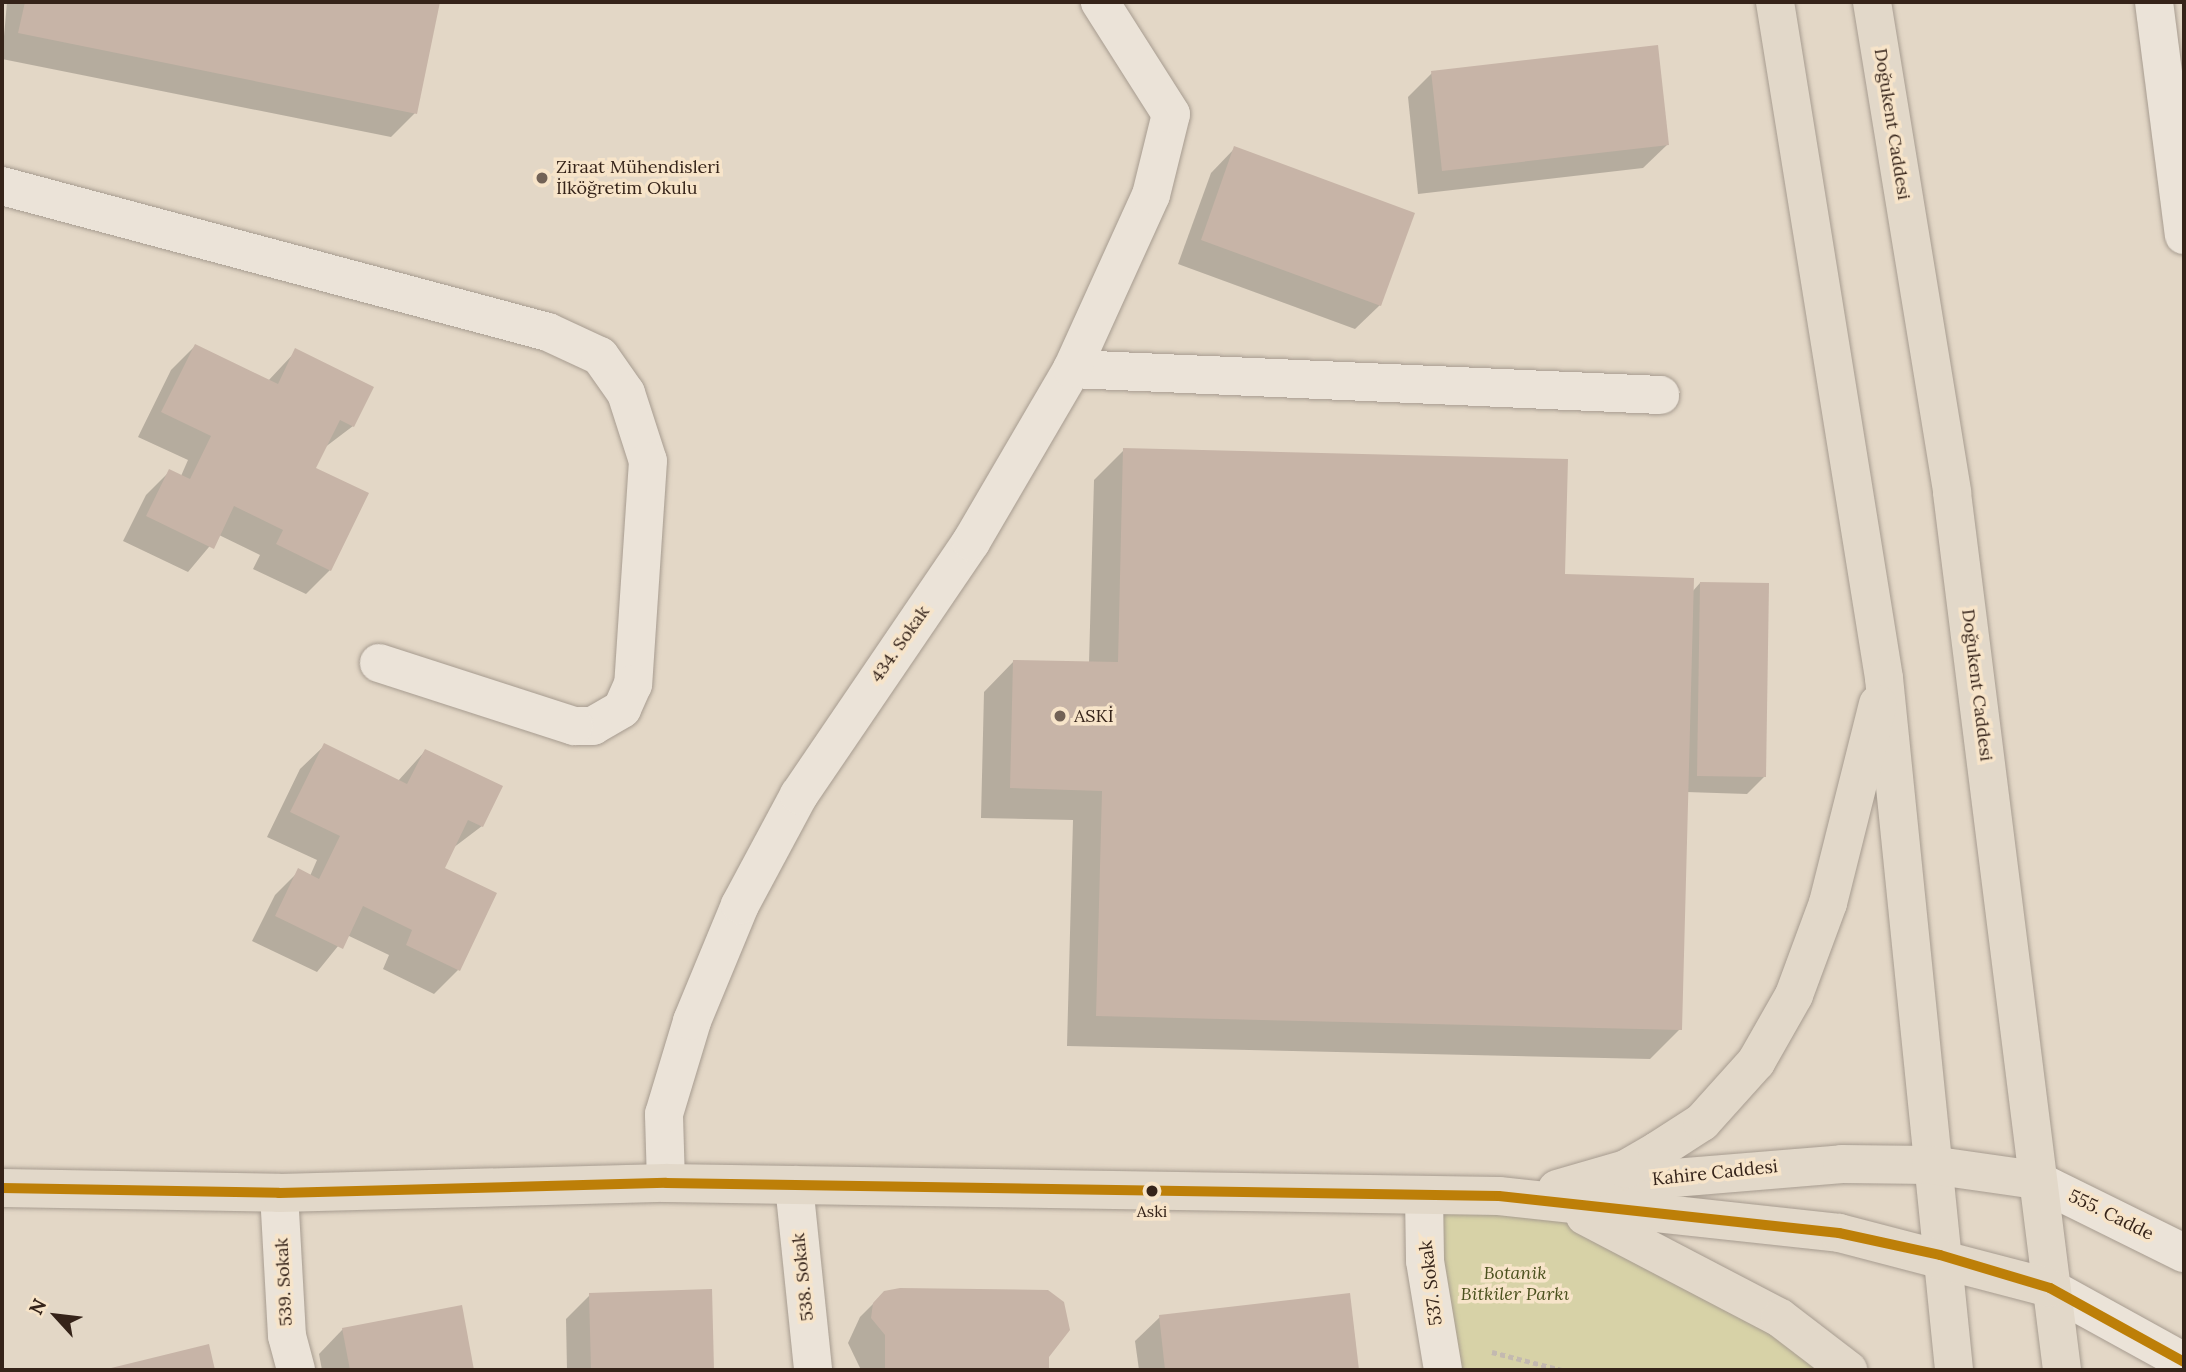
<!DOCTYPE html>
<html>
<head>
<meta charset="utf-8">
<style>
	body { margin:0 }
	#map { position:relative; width:2186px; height:1372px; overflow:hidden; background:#e3d7c6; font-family:Lora,serif }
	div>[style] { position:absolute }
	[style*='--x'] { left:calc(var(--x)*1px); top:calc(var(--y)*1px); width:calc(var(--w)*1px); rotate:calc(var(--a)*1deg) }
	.green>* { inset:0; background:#d7d2a7 }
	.shadow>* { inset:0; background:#0003 }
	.building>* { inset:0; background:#c7b4a7 }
	.path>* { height:4.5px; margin-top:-2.25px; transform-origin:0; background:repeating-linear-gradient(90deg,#c3b9b0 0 5px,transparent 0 8.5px) }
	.roads { filter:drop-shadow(0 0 2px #a79c90) drop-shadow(0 0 2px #a79c90) }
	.minor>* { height:38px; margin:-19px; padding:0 19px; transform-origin:19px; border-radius:19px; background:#ebe3d8 }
	.major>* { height:38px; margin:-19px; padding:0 19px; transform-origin:19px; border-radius:19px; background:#e2d8c9 }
	.bus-1>* { height:10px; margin:-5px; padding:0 5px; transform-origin:5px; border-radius:5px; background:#bd7f08 }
	.dots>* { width:19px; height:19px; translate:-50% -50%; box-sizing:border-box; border:4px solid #f7e4c9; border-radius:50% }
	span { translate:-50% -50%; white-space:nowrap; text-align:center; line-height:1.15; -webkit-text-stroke:7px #f7e4c9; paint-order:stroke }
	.bus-label { font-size:16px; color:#352319 }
	.street-label { font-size:18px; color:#352319 }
	.poi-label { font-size:18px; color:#352319 }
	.left { translate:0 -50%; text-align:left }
	.park-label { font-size:18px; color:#4c521f; font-style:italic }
	.frame { position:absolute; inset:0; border:4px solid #352319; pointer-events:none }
	.north { position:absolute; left:21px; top:1281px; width:70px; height:70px; -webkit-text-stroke:5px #f7e4c9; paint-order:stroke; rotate:297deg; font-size:19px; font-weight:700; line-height:28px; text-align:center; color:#352319 }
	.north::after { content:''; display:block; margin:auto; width:24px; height:32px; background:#352319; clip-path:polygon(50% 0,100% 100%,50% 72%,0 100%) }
</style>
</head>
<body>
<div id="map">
	<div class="green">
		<div style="clip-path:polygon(1424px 1195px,1557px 1203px,1848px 1370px,1443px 1370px)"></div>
	</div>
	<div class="shadow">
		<div style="clip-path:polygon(7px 2px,438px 2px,415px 113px,391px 137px,2px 59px)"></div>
		<div style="clip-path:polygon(1432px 73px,1668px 144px,1643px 168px,1418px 194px,1408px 97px)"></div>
		<div style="clip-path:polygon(1235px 148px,1380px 305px,1355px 329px,1178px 264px,1211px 173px)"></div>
		<div style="clip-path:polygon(195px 346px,268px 381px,296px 351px,353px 426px,324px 448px,314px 469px,330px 570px,306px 594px,253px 569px,260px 555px,219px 535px,188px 572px,123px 541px,146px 495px,170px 471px,181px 476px,188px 460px,138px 437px,171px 370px)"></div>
		<div style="clip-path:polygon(1124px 450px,1563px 576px,1692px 592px,1700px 583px,1764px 777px,1747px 794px,1686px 792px,1680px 1029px,1650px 1059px,1067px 1046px,1073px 820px,981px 818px,984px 692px,1014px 661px,1089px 663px,1094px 480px)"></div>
		<div style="clip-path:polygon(325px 745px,398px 781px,425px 751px,482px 826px,453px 848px,443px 868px,458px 970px,434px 994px,383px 969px,389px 955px,347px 935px,317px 972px,252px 941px,275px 895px,299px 871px,310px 876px,317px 860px,267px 837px,300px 769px)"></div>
		<div style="clip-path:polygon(710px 1291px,713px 1370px,567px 1370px,566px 1319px,590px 1295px)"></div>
		<div style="clip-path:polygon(884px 1293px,1047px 1356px,1047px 1370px,861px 1370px,848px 1343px,860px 1317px)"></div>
		<div style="clip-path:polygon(1348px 1295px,1357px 1370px,1139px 1370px,1135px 1341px,1160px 1317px)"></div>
		<div style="clip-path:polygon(460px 1307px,472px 1370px,322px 1370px,319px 1354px,343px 1329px)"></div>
		<div style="clip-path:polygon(208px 1346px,214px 1370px,110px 1370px)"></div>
	</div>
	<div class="building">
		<div style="clip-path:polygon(25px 2px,440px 2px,417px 114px,18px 33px)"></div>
		<div style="clip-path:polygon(1658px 45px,1669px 145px,1442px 171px,1431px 71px)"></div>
		<div style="clip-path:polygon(1234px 146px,1415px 213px,1381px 306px,1201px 240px)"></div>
		<div style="clip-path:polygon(195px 344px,278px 384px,295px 348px,374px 387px,354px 427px,340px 420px,316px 468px,369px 493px,331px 571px,276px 544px,283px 530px,234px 506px,214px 549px,146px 516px,169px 469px,190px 479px,211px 436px,161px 412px)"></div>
		<div style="clip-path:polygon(1123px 448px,1568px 459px,1565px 574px,1694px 578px,1682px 1030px,1096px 1016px,1102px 791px,1010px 788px,1013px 660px,1118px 662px)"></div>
		<div style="clip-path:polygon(1700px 582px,1769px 583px,1766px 777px,1697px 776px)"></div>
		<div style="clip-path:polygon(324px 743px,407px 784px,425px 749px,503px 786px,483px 827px,468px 820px,445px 868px,497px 893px,460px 971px,406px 945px,412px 930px,363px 906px,343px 949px,275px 916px,298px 868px,319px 879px,340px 836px,290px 812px)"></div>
		<div style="clip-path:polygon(900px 1288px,1048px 1290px,1064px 1302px,1070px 1330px,1049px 1357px,1049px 1370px,885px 1370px,885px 1335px,871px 1318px,873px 1303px,884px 1291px)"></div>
		<div style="clip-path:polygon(712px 1289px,714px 1370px,591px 1370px,589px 1293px)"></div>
		<div style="clip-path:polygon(1350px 1293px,1359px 1370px,1165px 1370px,1159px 1315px)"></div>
		<div style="clip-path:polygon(462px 1305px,474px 1370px,350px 1370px,342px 1328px)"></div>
		<div style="clip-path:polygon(209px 1344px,215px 1370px,107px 1370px,107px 1369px)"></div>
	</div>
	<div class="path">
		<div style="--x:1492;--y:1352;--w:72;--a:14.4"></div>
	</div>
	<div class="roads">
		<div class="minor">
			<div style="--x:2154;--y:2;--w:235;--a:82.7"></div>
			<div style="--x:2;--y:186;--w:565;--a:14.97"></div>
			<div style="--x:548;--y:332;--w:57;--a:24.8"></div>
			<div style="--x:600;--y:356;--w:45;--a:54.9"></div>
			<div style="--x:626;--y:393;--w:71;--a:72.1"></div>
			<div style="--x:648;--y:461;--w:224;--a:93.8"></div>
			<div style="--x:633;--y:684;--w:27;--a:114"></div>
			<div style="--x:622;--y:709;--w:34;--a:150"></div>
			<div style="--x:593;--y:726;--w:19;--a:180"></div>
			<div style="--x:574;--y:726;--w:205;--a:-162.1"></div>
			<div style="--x:1072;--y:369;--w:589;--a:2.53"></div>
			<div style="--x:2036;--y:1180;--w:165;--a:26.3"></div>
			<div style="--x:666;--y:1183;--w:69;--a:-91.7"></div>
			<div style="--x:664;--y:1114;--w:97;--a:-73.2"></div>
			<div style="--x:692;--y:1021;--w:126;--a:-67.5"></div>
			<div style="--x:740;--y:905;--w:125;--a:-61.8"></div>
			<div style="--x:799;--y:795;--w:306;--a:-55.8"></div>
			<div style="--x:971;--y:542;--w:200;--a:-59.7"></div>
			<div style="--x:1072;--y:369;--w:191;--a:-65.6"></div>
			<div style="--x:1151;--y:195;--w:83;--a:-76.1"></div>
			<div style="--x:1171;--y:114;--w:133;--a:-122.4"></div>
			<div style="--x:794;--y:1185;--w:186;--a:84.1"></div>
			<div style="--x:279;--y:1193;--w:143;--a:86.8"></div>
			<div style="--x:287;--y:1336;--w:35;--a:75"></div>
			<div style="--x:1424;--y:1195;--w:66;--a:89.1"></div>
			<div style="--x:1425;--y:1261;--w:110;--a:80.6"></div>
			<div style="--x:2050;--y:1288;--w:153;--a:28.9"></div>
		</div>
		<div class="major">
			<div style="--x:1775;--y:2;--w:685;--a:80.84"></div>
			<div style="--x:1884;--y:678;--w:696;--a:84.22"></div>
			<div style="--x:1872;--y:2;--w:497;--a:80.7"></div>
			<div style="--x:1952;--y:493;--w:884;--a:82.85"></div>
			<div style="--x:1613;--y:1183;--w:230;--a:-4.7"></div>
			<div style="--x:1842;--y:1164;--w:89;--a:0.6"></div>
			<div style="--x:1931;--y:1165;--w:106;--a:8.1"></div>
			<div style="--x:2;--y:1188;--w:277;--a:1"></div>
			<div style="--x:279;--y:1193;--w:387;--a:-1.5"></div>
			<div style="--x:666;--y:1183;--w:833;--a:0.89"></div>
			<div style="--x:1499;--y:1196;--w:342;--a:6.2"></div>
			<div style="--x:1839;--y:1233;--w:218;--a:14.6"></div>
			<div style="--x:1557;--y:1189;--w:72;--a:-16.2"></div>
			<div style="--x:1626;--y:1169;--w:36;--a:-30"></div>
			<div style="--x:1657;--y:1151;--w:54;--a:-32.8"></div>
			<div style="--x:1702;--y:1122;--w:81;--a:-48"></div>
			<div style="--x:1756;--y:1062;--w:77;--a:-60.4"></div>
			<div style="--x:1794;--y:995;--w:98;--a:-69.7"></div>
			<div style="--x:1828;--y:903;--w:205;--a:-75.9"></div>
			<div style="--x:1585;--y:1216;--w:220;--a:27.6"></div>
			<div style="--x:1780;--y:1318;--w:86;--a:37.4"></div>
		</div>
	</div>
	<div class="bus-1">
		<div style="--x:2;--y:1188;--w:277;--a:1"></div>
		<div style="--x:279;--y:1193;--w:387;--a:-1.5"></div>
		<div style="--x:666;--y:1183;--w:833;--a:0.89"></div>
		<div style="--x:1499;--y:1196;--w:342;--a:6.2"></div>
		<div style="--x:1839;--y:1233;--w:103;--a:12.3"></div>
		<div style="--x:1940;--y:1255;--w:115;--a:16.7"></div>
		<div style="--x:2050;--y:1288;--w:153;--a:28.9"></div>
	</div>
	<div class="dots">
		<div style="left:542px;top:178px;background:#726256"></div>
		<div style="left:1060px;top:716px;background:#726256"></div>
		<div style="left:1152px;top:1191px;background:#352319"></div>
	</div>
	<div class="bus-label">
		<span style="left:1152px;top:1211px">Aski</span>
	</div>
	<div class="street-label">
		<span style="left:1892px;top:124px;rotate:81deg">Doğukent Caddesi</span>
		<span style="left:900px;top:644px;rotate:-55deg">434. Sokak</span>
		<span style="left:1977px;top:685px;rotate:83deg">Doğukent Caddesi</span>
		<span style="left:1715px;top:1173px;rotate:-6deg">Kahire Caddesi</span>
		<span style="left:2111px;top:1215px;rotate:26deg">555. Cadde</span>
		<span style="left:803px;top:1277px;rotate:-96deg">538. Sokak</span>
		<span style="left:284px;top:1282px;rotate:-93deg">539. Sokak</span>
		<span style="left:1431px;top:1283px;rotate:-97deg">537. Sokak</span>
	</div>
	<div class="poi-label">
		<span class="left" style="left:556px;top:178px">Ziraat Mühendisleri<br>İlköğretim Okulu</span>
		<span class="left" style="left:1074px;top:716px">ASKİ</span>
	</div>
	<div class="park-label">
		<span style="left:1515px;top:1284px">Botanik<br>Bitkiler Parkı</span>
	</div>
	<div class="frame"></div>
	<div class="north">N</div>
</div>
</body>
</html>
